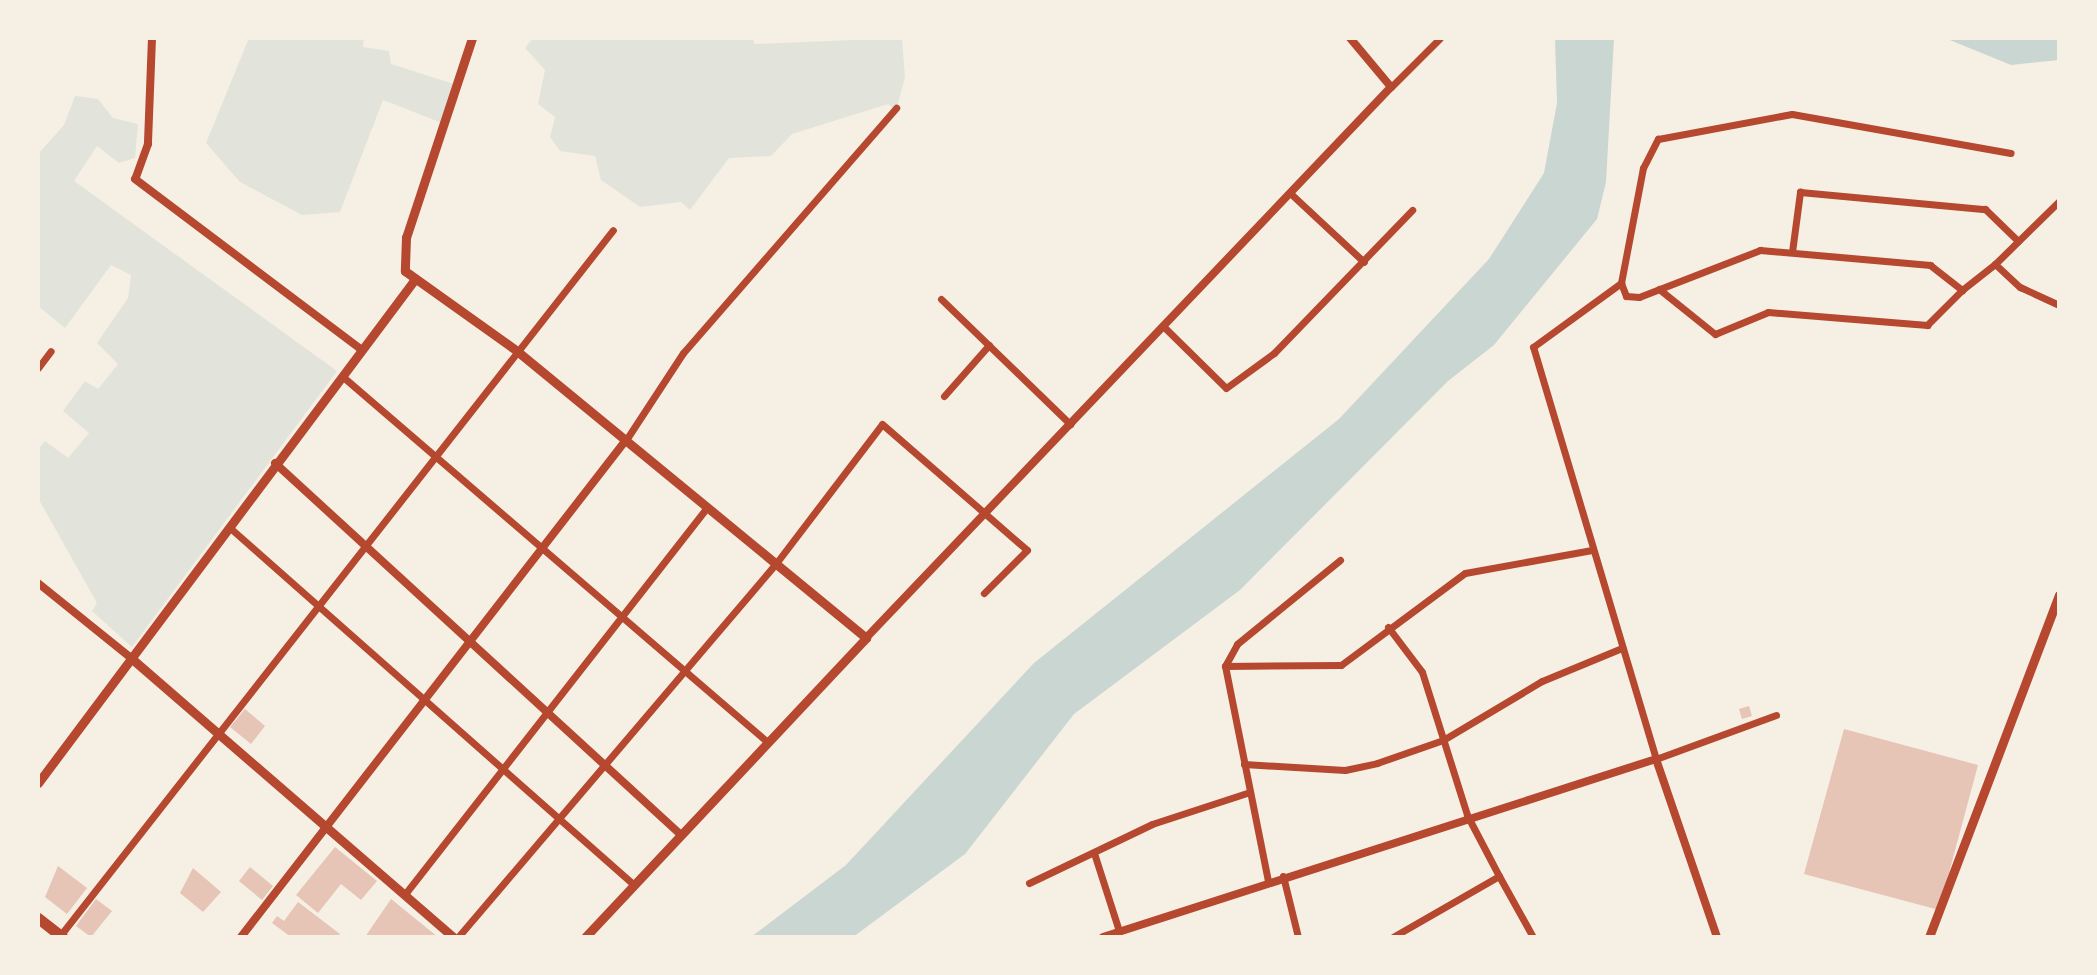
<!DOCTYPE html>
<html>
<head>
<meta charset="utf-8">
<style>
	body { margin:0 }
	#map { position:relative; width:2097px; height:975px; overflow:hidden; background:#f6efe4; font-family:Barlow,sans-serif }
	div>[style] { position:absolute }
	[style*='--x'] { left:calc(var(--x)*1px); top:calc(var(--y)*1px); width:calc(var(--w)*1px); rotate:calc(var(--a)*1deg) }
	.green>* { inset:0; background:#e2e4dc }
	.water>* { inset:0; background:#c9d6d2 }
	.building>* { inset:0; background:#e6c5b7 }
	.minor>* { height:7px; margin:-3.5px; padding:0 3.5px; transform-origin:3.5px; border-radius:3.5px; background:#b5482f }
	.tertiary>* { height:8px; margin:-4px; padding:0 4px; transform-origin:4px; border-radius:4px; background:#b5482f }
	.secondary>* { height:9px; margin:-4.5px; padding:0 4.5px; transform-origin:4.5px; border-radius:4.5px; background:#b5482f }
	.primary>* { height:11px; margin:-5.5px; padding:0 5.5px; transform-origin:5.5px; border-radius:5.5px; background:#b5482f }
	span { translate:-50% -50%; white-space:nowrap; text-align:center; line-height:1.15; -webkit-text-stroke:6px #f6efe4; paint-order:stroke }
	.frame { position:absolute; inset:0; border:40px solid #f6efe4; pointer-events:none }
</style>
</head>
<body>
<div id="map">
	<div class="green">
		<div style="clip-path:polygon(249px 38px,364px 38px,363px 47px,389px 51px,391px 64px,457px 85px,442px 123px,383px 100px,340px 212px,302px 215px,240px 182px,206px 143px)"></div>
		<div style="clip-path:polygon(533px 38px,753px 38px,754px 44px,902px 38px,905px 77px,896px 111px,888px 104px,792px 134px,771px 156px,729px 158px,690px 210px,681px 202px,640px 207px,601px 180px,595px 156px,560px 151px,550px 137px,555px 117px,538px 104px,545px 70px,525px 48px)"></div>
		<div style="clip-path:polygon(75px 96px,98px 99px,113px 118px,138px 124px,135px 158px,119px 163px,97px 146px,74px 181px,337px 371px,132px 647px,92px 611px,97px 603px,38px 498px,38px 449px,45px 441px,68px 458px,89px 433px,63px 411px,85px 381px,98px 389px,118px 364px,97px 343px,128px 298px,131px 275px,111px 265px,65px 328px,38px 306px,38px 154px,64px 125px)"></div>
	</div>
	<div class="water">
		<div style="clip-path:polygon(1555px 38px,1614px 38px,1606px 182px,1597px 219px,1494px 345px,1448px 381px,1240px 590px,1074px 714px,965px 854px,853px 937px,751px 937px,846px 865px,1034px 663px,1339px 419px,1489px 259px,1544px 173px,1557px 103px)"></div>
		<div style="clip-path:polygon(1945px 38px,2059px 38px,2059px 60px,2011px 65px)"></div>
	</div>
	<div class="building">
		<div style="clip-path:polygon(1749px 706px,1752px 716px,1742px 719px,1739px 709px)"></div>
		<div style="clip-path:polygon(245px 709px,265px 726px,251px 744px,230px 727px)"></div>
		<div style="clip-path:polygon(1844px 729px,1978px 765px,1939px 910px,1804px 874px)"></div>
		<div style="clip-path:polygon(335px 847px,377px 881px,361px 900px,341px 884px,318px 913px,296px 895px)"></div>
		<div style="clip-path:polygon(58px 866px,87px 888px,67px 914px,45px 897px)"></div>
		<div style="clip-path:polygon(250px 867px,273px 886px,262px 900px,239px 881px)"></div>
		<div style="clip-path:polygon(193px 868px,221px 892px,203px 912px,180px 893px)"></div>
		<div style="clip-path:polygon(96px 899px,112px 911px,91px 937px,76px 926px)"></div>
		<div style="clip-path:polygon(391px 899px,438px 937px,365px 937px)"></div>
		<div style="clip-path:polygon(298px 902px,340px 934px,338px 937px,291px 937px,272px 923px,277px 916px,284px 921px)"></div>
	</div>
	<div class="minor">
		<div style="--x:1391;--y:87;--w:69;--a:-45"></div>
		<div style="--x:1290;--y:193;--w:101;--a:43"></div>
		<div style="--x:1792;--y:252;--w:61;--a:-82.4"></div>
		<div style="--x:1800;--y:192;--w:186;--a:5.3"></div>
		<div style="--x:1985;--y:209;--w:46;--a:44.1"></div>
		<div style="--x:1995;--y:264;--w:90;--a:-44.5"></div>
		<div style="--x:1621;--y:283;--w:117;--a:-79.2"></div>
		<div style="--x:1643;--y:168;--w:33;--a:-63"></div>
		<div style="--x:1658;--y:139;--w:136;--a:-10.6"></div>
		<div style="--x:1792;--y:114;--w:222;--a:10.1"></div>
		<div style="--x:1659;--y:289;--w:72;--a:38.8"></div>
		<div style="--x:1715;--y:334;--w:57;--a:-22.5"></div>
		<div style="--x:1768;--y:312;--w:160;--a:4.7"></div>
		<div style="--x:1927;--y:325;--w:49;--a:-45"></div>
		<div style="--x:941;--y:299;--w:180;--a:44.1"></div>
		<div style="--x:1163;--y:326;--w:88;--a:44.5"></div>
		<div style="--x:1226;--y:388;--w:59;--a:-36.1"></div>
		<div style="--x:1274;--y:353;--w:199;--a:-46"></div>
		<div style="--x:38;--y:368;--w:21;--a:-53"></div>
		<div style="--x:342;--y:376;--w:558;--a:40.71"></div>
		<div style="--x:944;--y:396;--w:68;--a:-48.6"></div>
		<div style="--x:626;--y:440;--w:104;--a:-56.8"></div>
		<div style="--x:683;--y:353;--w:325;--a:-49"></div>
		<div style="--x:229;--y:527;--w:539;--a:41.47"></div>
		<div style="--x:1388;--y:627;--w:56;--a:52.9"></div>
		<div style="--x:1422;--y:672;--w:150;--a:72.5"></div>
		<div style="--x:1467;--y:815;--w:69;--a:62.3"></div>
		<div style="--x:1499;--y:876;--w:122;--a:150.1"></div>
		<div style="--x:1225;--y:666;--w:25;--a:-61"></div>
		<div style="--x:1237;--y:644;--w:133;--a:-39.2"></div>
		<div style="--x:1776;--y:715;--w:128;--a:159.9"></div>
		<div style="--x:1656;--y:759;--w:430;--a:-106.6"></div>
		<div style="--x:1533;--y:347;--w:109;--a:-36"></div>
		<div style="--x:1621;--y:283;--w:14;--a:69"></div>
		<div style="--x:1626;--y:296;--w:13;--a:4"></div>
		<div style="--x:1639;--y:297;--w:130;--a:-21.2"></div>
		<div style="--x:1760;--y:250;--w:171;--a:5"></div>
		<div style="--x:1930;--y:265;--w:41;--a:38"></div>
		<div style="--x:1962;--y:290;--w:42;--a:-38.2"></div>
		<div style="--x:1995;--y:264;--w:34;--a:43"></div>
		<div style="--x:2020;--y:287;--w:43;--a:24.8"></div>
		<div style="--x:1244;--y:764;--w:101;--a:3.4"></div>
		<div style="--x:1345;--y:770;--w:33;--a:-12"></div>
		<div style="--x:1377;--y:763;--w:70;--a:-19.2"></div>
		<div style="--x:1443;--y:740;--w:115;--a:-30.8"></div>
		<div style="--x:1542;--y:681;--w:87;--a:-22.4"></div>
		<div style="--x:1094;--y:853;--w:82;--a:72.2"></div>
		<div style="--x:1283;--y:876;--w:63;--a:76.2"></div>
		<div style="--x:1499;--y:876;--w:70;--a:60.9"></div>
		<div style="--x:1268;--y:881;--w:219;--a:-101.3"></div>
		<div style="--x:1225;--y:666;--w:116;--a:-0.5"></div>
		<div style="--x:1341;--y:665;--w:154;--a:-36.6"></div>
		<div style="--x:1465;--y:573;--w:129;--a:-10.3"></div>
		<div style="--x:1029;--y:883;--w:136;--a:-25.6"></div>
		<div style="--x:1152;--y:824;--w:103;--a:-18.1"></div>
		<div style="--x:405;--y:894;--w:486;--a:-52"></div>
		<div style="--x:59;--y:937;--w:898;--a:-51.92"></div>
		<div style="--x:458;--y:937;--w:487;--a:-49.6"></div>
		<div style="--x:774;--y:566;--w:178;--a:-52.7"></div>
		<div style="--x:882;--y:424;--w:192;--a:41"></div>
		<div style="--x:1027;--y:550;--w:61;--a:135"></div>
	</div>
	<div class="tertiary">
		<div style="--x:152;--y:38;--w:106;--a:92.2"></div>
		<div style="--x:148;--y:144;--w:37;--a:110"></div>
		<div style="--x:135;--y:179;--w:284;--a:37"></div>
		<div style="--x:275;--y:463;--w:549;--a:42.49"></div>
		<div style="--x:38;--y:583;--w:119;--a:38.9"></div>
		<div style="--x:866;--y:638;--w:761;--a:-46.38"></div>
		<div style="--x:1391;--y:87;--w:64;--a:-129.9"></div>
		<div style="--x:241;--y:937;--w:629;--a:-52.24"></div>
		<div style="--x:1103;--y:937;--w:581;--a:-17.84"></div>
		<div style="--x:1656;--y:759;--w:188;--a:71.1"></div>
	</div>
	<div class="secondary">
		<div style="--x:472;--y:38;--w:210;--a:108.3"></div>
		<div style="--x:406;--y:237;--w:34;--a:92"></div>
		<div style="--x:405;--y:271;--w:138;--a:35.5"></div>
		<div style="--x:517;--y:351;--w:452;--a:39.4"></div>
		<div style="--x:866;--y:638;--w:410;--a:133.2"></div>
		<div style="--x:131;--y:658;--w:426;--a:40.9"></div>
		<div style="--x:38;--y:783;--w:629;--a:-53.2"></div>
		<div style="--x:1929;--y:937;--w:366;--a:-69.2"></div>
	</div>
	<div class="primary">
		<div style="--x:38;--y:918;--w:31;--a:38"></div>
	</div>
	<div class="frame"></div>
</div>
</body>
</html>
